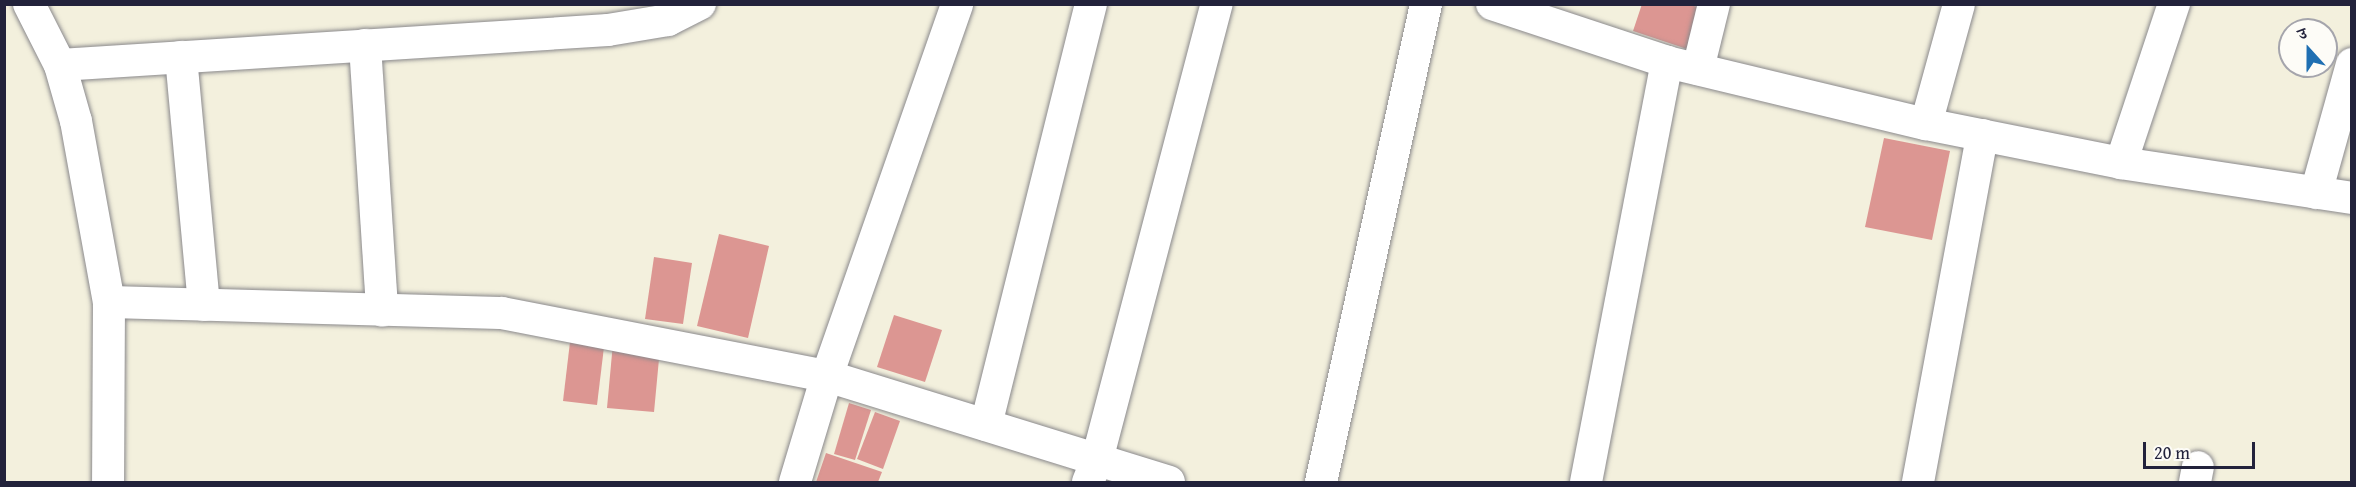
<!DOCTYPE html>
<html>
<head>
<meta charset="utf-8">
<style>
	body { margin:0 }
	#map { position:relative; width:2356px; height:487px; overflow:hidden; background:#f3f0dd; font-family:"Gentium Book Plus","Noto Serif Devanagari",serif }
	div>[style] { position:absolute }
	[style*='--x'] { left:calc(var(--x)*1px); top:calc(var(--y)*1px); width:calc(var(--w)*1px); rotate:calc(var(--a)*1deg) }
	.building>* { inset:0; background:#dc9692 }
	.roads { filter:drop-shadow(0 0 2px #8a898c) drop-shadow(0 0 2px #8a898c) }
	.minor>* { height:32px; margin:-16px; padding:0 16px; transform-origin:16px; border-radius:16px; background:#fff }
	span { translate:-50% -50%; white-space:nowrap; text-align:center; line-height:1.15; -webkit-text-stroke:5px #fdfcf7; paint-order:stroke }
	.frame { position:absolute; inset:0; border:6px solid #22223b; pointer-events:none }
	.north { position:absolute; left:2278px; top:18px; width:60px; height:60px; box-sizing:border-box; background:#fdfcf7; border:2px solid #a5a5ac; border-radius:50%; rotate:339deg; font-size:16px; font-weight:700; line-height:24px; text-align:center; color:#22223b }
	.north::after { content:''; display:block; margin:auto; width:21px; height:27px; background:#1f6fb2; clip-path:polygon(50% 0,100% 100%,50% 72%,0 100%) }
	.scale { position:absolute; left:2143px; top:442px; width:112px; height:27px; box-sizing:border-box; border:3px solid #22223b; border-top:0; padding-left:8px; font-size:18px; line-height:21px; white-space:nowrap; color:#22223b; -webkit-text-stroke:4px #fdfcf7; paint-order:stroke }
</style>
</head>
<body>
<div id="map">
	<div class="building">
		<div style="clip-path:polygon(1642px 4px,1688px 4px,1703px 9px,1690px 50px,1633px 31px)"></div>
		<div style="clip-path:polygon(1884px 138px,1950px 151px,1932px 240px,1865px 227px)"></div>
		<div style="clip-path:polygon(719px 234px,769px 246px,748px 338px,697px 326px)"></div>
		<div style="clip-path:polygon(654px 257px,692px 263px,683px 324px,645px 319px)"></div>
		<div style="clip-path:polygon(894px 315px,942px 330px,925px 382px,877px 367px)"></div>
		<div style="clip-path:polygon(570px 342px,604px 347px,597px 405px,563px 401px)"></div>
		<div style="clip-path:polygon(613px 343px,660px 348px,654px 412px,607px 408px)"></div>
		<div style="clip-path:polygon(849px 403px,871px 410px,855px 460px,834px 454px)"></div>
		<div style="clip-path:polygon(875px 412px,900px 421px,883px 469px,857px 459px)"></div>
		<div style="clip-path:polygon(826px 453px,882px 472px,878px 482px,816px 482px)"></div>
	</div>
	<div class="roads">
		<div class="minor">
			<div style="--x:29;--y:4;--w:68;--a:63.1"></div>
			<div style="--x:60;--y:65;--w:58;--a:74.1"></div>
			<div style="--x:76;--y:121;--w:184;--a:79.7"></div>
			<div style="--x:109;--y:302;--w:180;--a:90.3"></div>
			<div style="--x:1492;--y:4;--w:184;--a:18.3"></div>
			<div style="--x:1667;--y:62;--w:266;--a:13.5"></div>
			<div style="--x:1926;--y:124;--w:199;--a:11.3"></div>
			<div style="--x:2121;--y:163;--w:234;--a:8.6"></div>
			<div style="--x:365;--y:45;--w:266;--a:86.3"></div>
			<div style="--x:181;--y:57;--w:249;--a:84.7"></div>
			<div style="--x:60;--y:65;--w:549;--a:-3.65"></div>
			<div style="--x:608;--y:30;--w:61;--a:-9.5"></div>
			<div style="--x:668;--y:20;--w:36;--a:-27"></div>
			<div style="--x:1698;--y:69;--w:67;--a:-76.2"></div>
			<div style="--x:1926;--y:124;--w:124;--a:-74.6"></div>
			<div style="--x:2121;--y:163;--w:168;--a:-71.6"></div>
			<div style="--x:2316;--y:193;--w:134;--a:-74.4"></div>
			<div style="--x:109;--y:302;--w:393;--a:1.6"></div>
			<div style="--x:502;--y:313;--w:331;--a:11"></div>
			<div style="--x:827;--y:376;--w:358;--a:17.2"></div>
			<div style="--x:986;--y:425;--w:434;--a:-76"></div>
			<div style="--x:795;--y:482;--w:111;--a:-73.2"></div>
			<div style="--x:827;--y:376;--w:394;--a:-70.7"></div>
			<div style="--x:1088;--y:482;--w:24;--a:-68"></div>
			<div style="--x:1097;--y:460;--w:472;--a:-75.3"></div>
			<div style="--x:1321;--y:482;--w:489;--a:-77.6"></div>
			<div style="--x:1586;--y:482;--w:428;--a:-79.1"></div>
			<div style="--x:1918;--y:482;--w:353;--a:-79.5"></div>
			<div style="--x:2195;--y:482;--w:15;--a:-79"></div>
		</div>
	</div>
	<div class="frame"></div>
	<div class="north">उ</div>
	<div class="scale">20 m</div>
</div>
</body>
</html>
